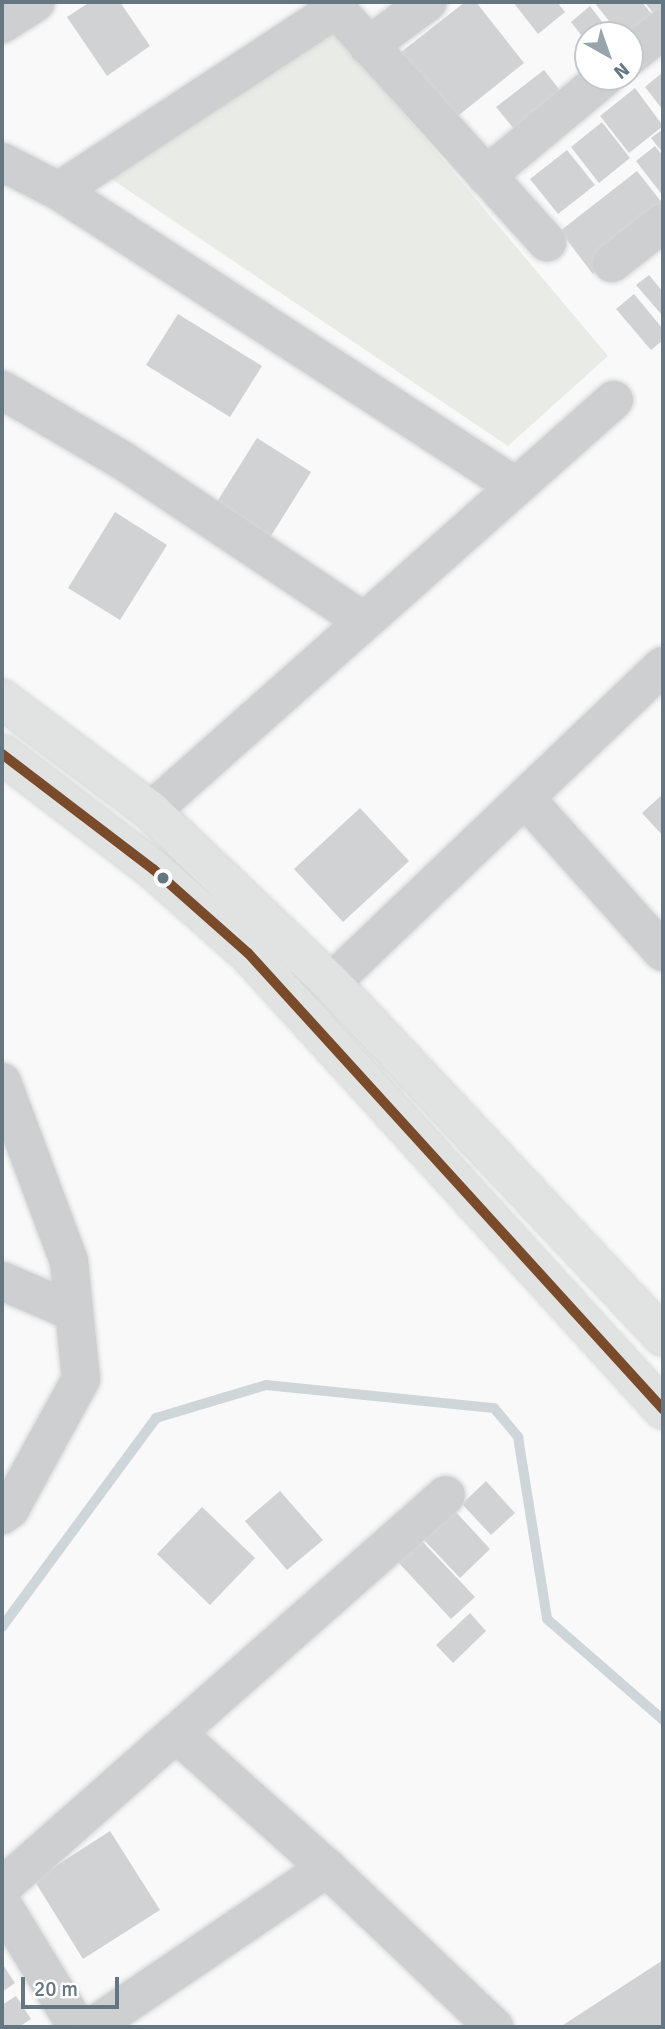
<!DOCTYPE html>
<html>
<head>
<meta charset="utf-8">
<style>
	body { margin:0 }
	#map { position:relative; width:665px; height:2029px; overflow:hidden; background:#f9f9f9; font-family:Signika,sans-serif }
	div>[style] { position:absolute }
	[style*='--x'] { left:calc(var(--x)*1px); top:calc(var(--y)*1px); width:calc(var(--w)*1px); rotate:calc(var(--a)*1deg) }
	.green>* { inset:0; background:#e8ebe6 }
	.stream>* { height:10px; margin:-5px; padding:0 5px; transform-origin:5px; border-radius:5px; background:#ced6d9 }
	.building>* { inset:0; background:#d0d2d3 }
	.roads { filter:drop-shadow(0 0 2px #d5d6d7) drop-shadow(0 0 2px #d5d6d7) }
	.minor>* { height:38px; margin:-19px; padding:0 19px; transform-origin:19px; border-radius:19px; background:#cecfd0 }
	.secondary>* { height:38px; margin:-19px; padding:0 19px; transform-origin:19px; border-radius:19px; background:#e1e2e2 }
	.bus-1>* { height:10px; margin:-5px; padding:0 5px; transform-origin:5px; border-radius:5px; background:#7a4b2a }
	.dots>* { width:19px; height:19px; translate:-50% -50%; box-sizing:border-box; border:4px solid #fff; border-radius:50% }
	span { translate:-50% -50%; white-space:nowrap; text-align:center; line-height:1.15; -webkit-text-stroke:7px #fff; paint-order:stroke }
	.frame { position:absolute; inset:0; border:4px solid #657683; pointer-events:none }
	.north { position:absolute; left:574px; top:21px; width:70px; height:70px; box-sizing:border-box; background:#fff; border:2px solid #c1c8cd; border-radius:50%; rotate:140deg; font-size:19px; font-weight:700; line-height:28px; text-align:center; color:#657683 }
	.north::after { content:''; display:block; margin:auto; width:24px; height:32px; background:#99a4ac; clip-path:polygon(50% 0,100% 100%,50% 72%,0 100%) }
	.scale { position:absolute; left:21px; top:1977px; width:98px; height:32px; box-sizing:border-box; border:4px solid #657683; border-top:0; padding-left:9px; font-size:21px; line-height:24px; white-space:nowrap; color:#657683; -webkit-text-stroke:5px #fff; paint-order:stroke }
</style>
</head>
<body>
<div id="map">
	<div class="green">
		<div style="clip-path:polygon(332px 28px,608px 356px,508px 446px,104px 174px)"></div>
	</div>
	<div class="stream">
		<div style="--x:2;--y:1627;--w:260;--a:-53.6"></div>
		<div style="--x:156;--y:1418;--w:115;--a:-16.7"></div>
		<div style="--x:266;--y:1385;--w:229;--a:5.8"></div>
		<div style="--x:494;--y:1408;--w:38;--a:50"></div>
		<div style="--x:518;--y:1437;--w:184;--a:80.9"></div>
		<div style="--x:547;--y:1619;--w:154;--a:41"></div>
	</div>
	<div class="building">
		<div style="clip-path:polygon(90px 2px,120px 2px,150px 46px,107px 76px,67px 17px)"></div>
		<div style="clip-path:polygon(465px 2px,476px 2px,524px 63px,449px 123px,396px 56px)"></div>
		<div style="clip-path:polygon(513px 2px,557px 2px,565px 12px,538px 34px)"></div>
		<div style="clip-path:polygon(594px 2px,642px 2px,660px 25px,620px 35px)"></div>
		<div style="clip-path:polygon(644px 2px,663px 2px,663px 12px,657px 17px)"></div>
		<div style="clip-path:polygon(590px 6px,612px 35px,588px 35px,588px 44px,571px 22px)"></div>
		<div style="clip-path:polygon(544px 70px,566px 98px,519px 135px,496px 107px)"></div>
		<div style="clip-path:polygon(663px 72px,663px 110px,645px 87px)"></div>
		<div style="clip-path:polygon(635px 88px,663px 126px,629px 153px,600px 116px)"></div>
		<div style="clip-path:polygon(602px 122px,630px 158px,599px 183px,571px 147px)"></div>
		<div style="clip-path:polygon(663px 129px,663px 153px,651px 138px)"></div>
		<div style="clip-path:polygon(655px 146px,663px 156px,663px 196px,636px 161px)"></div>
		<div style="clip-path:polygon(567px 150px,595px 185px,558px 214px,530px 179px)"></div>
		<div style="clip-path:polygon(637px 171px,663px 204px,663px 218px,593px 274px,560px 231px)"></div>
		<div style="clip-path:polygon(649px 275px,663px 292px,661px 314px,636px 285px)"></div>
		<div style="clip-path:polygon(634px 294px,663px 329px,663px 340px,651px 350px,616px 309px)"></div>
		<div style="clip-path:polygon(178px 314px,262px 366px,230px 417px,146px 365px)"></div>
		<div style="clip-path:polygon(257px 438px,311px 472px,264px 547px,210px 513px)"></div>
		<div style="clip-path:polygon(115px 512px,167px 545px,120px 620px,68px 588px)"></div>
		<div style="clip-path:polygon(663px 794px,663px 836px,642px 813px)"></div>
		<div style="clip-path:polygon(360px 808px,409px 861px,343px 922px,294px 869px)"></div>
		<div style="clip-path:polygon(486px 1481px,515px 1513px,491px 1535px,462px 1504px)"></div>
		<div style="clip-path:polygon(280px 1491px,323px 1540px,287px 1570px,245px 1521px)"></div>
		<div style="clip-path:polygon(202px 1507px,255px 1558px,210px 1605px,157px 1554px)"></div>
		<div style="clip-path:polygon(455px 1511px,490px 1549px,460px 1578px,424px 1540px)"></div>
		<div style="clip-path:polygon(421px 1540px,475px 1597px,451px 1619px,398px 1562px)"></div>
		<div style="clip-path:polygon(470px 1613px,486px 1631px,453px 1663px,436px 1645px)"></div>
		<div style="clip-path:polygon(110px 1831px,160px 1910px,83px 1959px,34px 1880px)"></div>
		<div style="clip-path:polygon(663px 1960px,663px 2027px,560px 2027px)"></div>
		<div style="clip-path:polygon(2px 1963px,15px 1983px,2px 1992px)"></div>
		<div style="clip-path:polygon(16px 1996px,31px 2019px,19px 2027px,2px 2027px,2px 2005px)"></div>
	</div>
	<div class="roads">
		<div class="minor">
			<div style="--x:330;--y:2;--w:324;--a:47.9"></div>
			<div style="--x:2;--y:24;--w:40;--a:-32.9"></div>
			<div style="--x:368;--y:46;--w:74;--a:-36.3"></div>
			<div style="--x:630;--y:56;--w:43;--a:-39.3"></div>
			<div style="--x:2;--y:162;--w:64;--a:27"></div>
			<div style="--x:59;--y:191;--w:543;--a:32.9"></div>
			<div style="--x:486;--y:176;--w:155;--a:-39.8"></div>
			<div style="--x:59;--y:191;--w:331;--a:-33.3"></div>
			<div style="--x:612;--y:263;--w:65;--a:-38.1"></div>
			<div style="--x:2;--y:390;--w:139;--a:30.3"></div>
			<div style="--x:122;--y:460;--w:290;--a:33.7"></div>
			<div style="--x:526;--y:799;--w:205;--a:48.2"></div>
			<div style="--x:151;--y:811;--w:619;--a:-41.6"></div>
			<div style="--x:331;--y:983;--w:459;--a:-43.7"></div>
			<div style="--x:2;--y:1082;--w:191;--a:69.5"></div>
			<div style="--x:69;--y:1261;--w:119;--a:84.2"></div>
			<div style="--x:81;--y:1379;--w:148;--a:118.6"></div>
			<div style="--x:10;--y:1509;--w:10;--a:143"></div>
			<div style="--x:2;--y:1281;--w:78;--a:23.3"></div>
			<div style="--x:176;--y:1733;--w:203;--a:41.8"></div>
			<div style="--x:2;--y:1887;--w:592;--a:-41.44"></div>
			<div style="--x:2;--y:1904;--w:144;--a:58.6"></div>
			<div style="--x:92;--y:2027;--w:284;--a:-34.1"></div>
			<div style="--x:327;--y:1868;--w:231;--a:43.6"></div>
		</div>
		<div class="secondary">
			<div style="--x:2;--y:699;--w:186;--a:36.9"></div>
			<div style="--x:151;--y:811;--w:249;--a:43.7"></div>
			<div style="--x:331;--y:983;--w:485;--a:46.8"></div>
			<div style="--x:2;--y:754;--w:190;--a:37.3"></div>
			<div style="--x:153;--y:869;--w:127;--a:41.5"></div>
			<div style="--x:248;--y:953;--w:617;--a:47.7"></div>
		</div>
	</div>
	<div class="bus-1">
		<div style="--x:2;--y:754;--w:190;--a:37.3"></div>
		<div style="--x:153;--y:869;--w:127;--a:41.5"></div>
		<div style="--x:248;--y:953;--w:617;--a:47.7"></div>
	</div>
	<div class="dots">
		<div style="left:163px;top:878px;background:#657683"></div>
	</div>
	<div class="frame"></div>
	<div class="north">N</div>
	<div class="scale">20 m</div>
</div>
</body>
</html>
